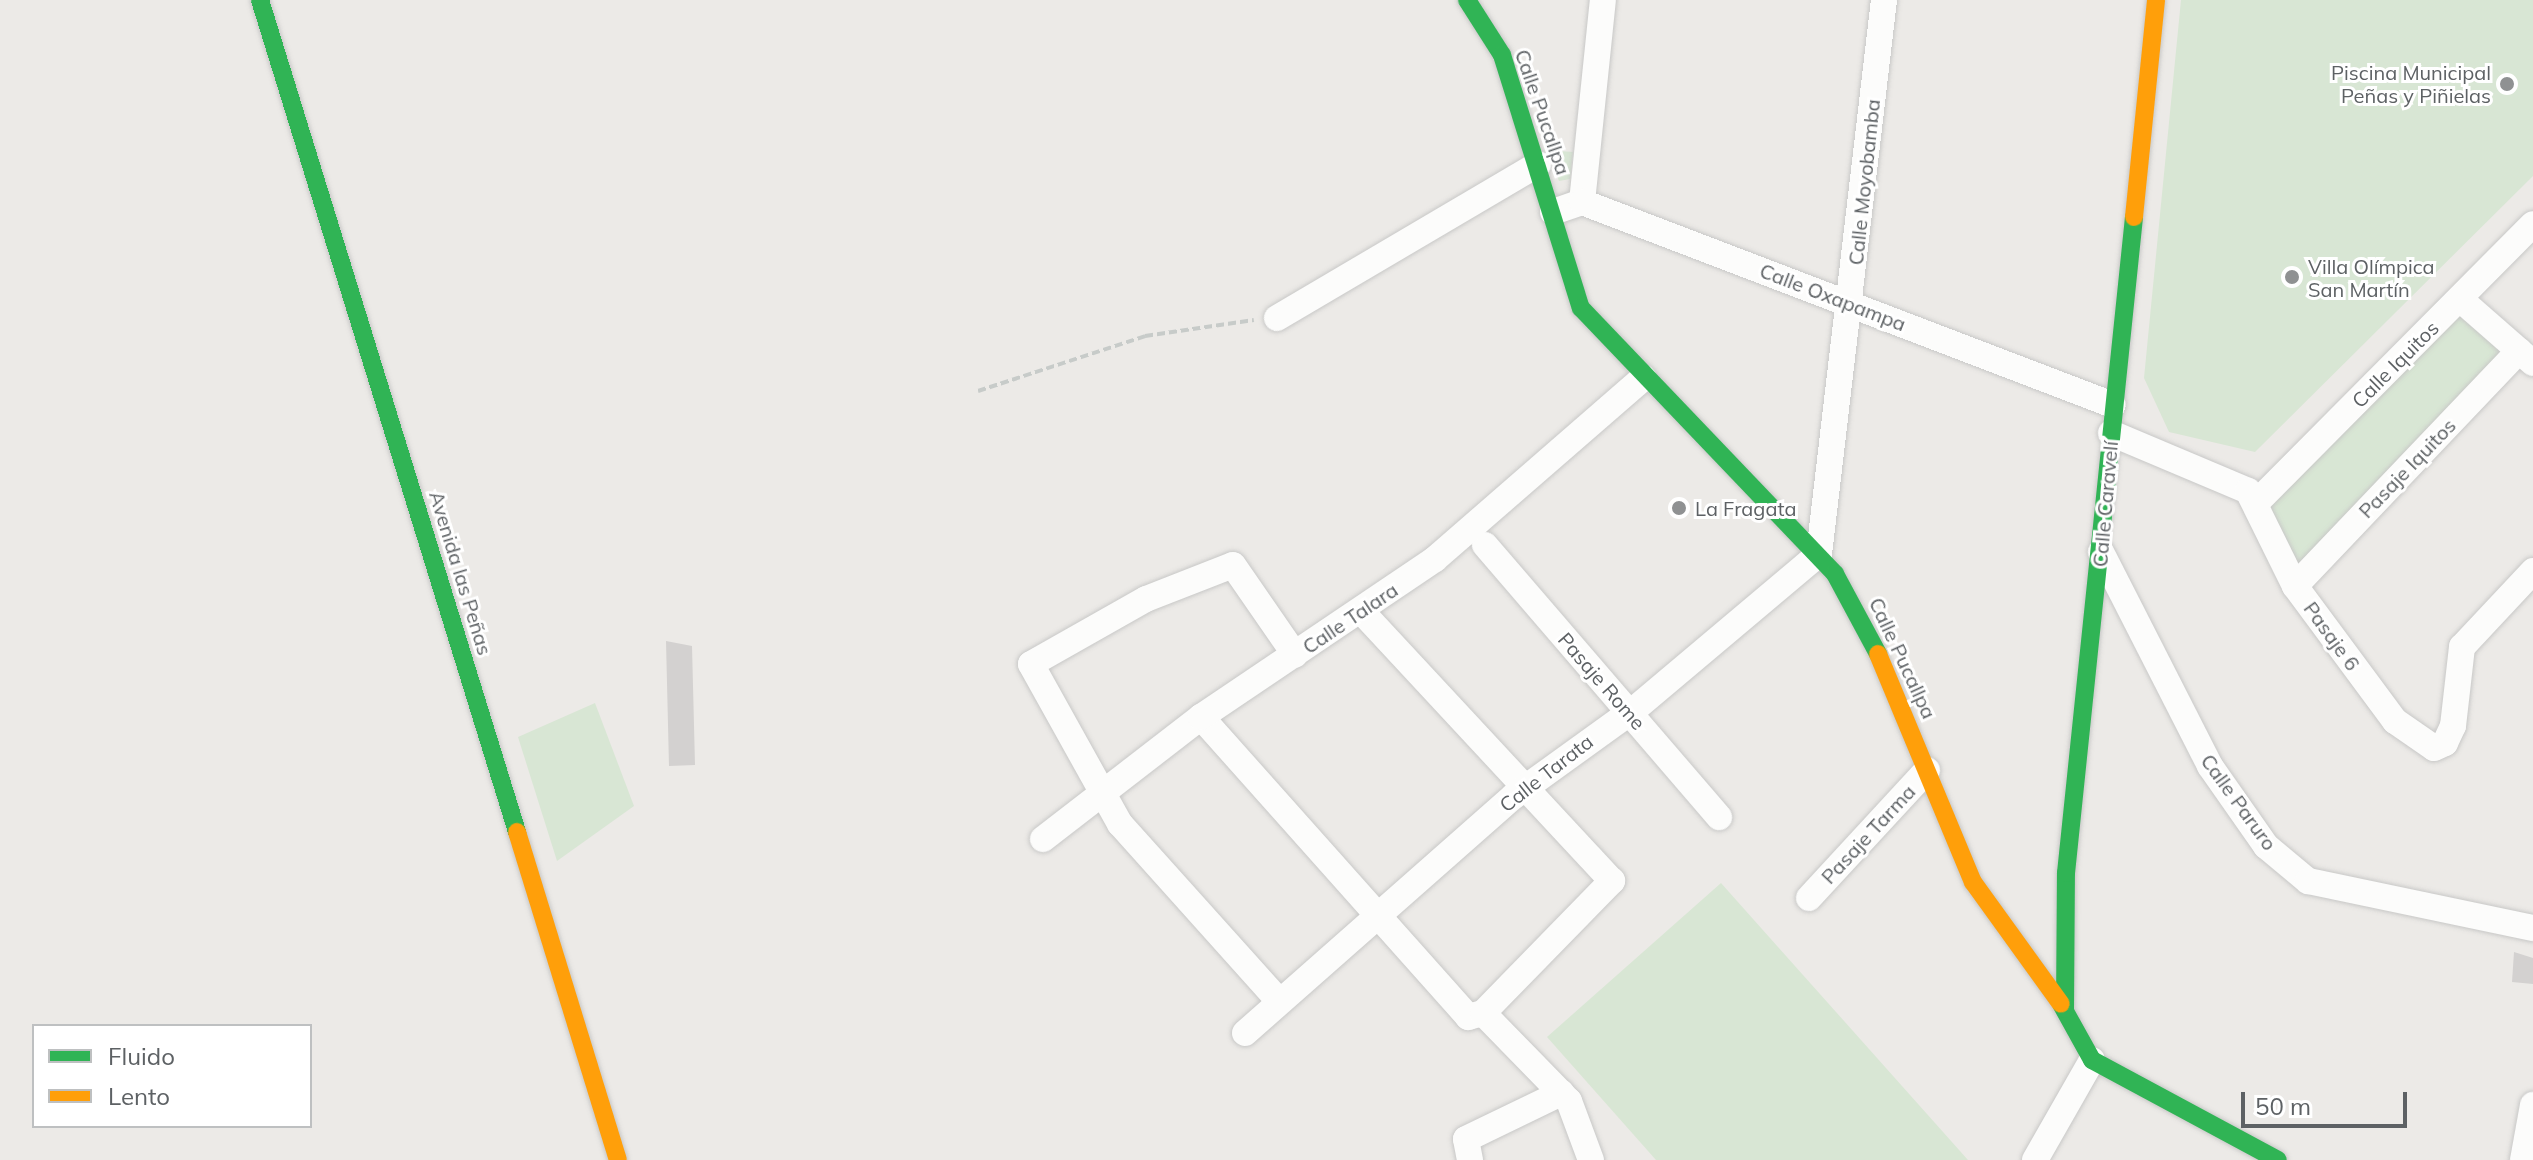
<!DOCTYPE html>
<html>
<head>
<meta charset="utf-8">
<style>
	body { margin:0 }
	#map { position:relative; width:2533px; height:1160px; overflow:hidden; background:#eceae7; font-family:Mulish,sans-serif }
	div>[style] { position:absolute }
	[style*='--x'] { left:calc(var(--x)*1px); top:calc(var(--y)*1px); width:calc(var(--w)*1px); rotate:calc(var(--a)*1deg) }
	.green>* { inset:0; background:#d8e6d4 }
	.building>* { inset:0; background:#d3d1d0 }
	.path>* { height:4px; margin-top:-2px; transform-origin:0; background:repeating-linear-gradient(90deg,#c7cbc9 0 8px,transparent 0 12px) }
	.roads { filter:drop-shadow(0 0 2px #c8c8c7) drop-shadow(0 0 2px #c8c8c7) }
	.street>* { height:26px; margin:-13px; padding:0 13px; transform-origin:13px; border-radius:13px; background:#fcfcfb }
	.fast>* { height:18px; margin:-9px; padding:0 9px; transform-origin:9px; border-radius:9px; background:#30b455 }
	.slow>* { height:18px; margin:-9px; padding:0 9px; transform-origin:9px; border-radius:9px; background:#ff9f0a }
	.dots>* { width:22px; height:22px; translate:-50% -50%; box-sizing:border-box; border:4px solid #fff; border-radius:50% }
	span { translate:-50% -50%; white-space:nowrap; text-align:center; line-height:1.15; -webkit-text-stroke:6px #fff; paint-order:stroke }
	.poi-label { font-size:20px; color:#5d6164 }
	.right { translate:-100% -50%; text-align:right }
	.left { translate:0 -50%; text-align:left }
	.street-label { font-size:20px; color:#5d6164 }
	.legend { position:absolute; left:32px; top:1024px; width:280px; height:104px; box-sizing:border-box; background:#fff; border:2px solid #bec0c1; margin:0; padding:10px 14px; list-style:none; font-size:24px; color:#5d6164 }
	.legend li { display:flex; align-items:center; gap:16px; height:40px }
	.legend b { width:40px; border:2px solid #bec0c1 }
	.scale { position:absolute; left:2241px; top:1092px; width:166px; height:36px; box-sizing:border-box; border:4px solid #5d6164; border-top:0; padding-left:10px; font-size:24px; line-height:28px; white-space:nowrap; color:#5d6164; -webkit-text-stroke:6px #fff; paint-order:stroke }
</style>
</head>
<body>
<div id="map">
	<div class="green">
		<div style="clip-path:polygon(2181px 0,2533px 0,2533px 176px,2255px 452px,2169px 432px,2144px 378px)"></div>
		<div style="clip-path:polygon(1546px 150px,1573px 152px,1570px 179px,1559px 181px)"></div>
		<div style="clip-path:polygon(2457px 312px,2501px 352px,2297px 574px,2269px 508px)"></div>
		<div style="clip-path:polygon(595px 703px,634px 806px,557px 861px,518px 737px)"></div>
		<div style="clip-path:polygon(1721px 883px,1968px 1160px,1656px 1160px,1547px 1037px)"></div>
	</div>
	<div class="building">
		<div style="clip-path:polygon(666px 641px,692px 646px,695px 765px,669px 766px)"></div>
		<div style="clip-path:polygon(2514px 952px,2533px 958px,2533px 984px,2512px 982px)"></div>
	</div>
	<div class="path">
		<div style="--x:978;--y:391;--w:176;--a:-18.2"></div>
		<div style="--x:1145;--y:336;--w:110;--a:-8.4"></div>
	</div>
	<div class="roads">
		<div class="street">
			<div style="--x:1582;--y:202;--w:203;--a:-84.1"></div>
			<div style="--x:1553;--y:212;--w:31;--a:-19"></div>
			<div style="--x:1582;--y:202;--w:568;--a:20.92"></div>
			<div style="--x:2460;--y:299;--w:97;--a:41.2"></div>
			<div style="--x:1277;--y:318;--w:303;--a:-30.5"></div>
			<div style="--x:2111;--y:433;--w:149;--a:22.9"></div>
			<div style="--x:2248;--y:491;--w:106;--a:63.7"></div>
			<div style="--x:2295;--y:586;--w:168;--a:53.5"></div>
			<div style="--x:2395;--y:721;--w:47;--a:34.7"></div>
			<div style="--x:2434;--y:748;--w:12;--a:-24"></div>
			<div style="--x:2445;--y:743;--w:19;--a:-65"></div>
			<div style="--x:2453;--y:726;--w:80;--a:-83.5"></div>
			<div style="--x:2462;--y:647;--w:104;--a:-46.9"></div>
			<div style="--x:2256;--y:503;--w:393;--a:-45.2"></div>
			<div style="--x:1485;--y:545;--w:359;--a:49.3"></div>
			<div style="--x:2101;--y:552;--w:240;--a:63"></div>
			<div style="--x:2210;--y:766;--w:98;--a:55"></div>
			<div style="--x:2266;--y:846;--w:55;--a:39.8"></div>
			<div style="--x:2308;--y:881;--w:230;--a:11.8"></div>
			<div style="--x:2295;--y:586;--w:325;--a:-46.4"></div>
			<div style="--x:1201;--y:717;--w:402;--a:48.3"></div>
			<div style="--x:1468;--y:1017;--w:16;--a:-15"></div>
			<div style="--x:1483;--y:1013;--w:185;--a:-45.7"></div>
			<div style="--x:1612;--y:881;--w:367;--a:-132.9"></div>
			<div style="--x:1043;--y:839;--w:200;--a:-37.7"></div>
			<div style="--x:1201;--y:717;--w:282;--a:-34"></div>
			<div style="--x:1435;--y:559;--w:276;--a:-41"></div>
			<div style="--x:1809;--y:898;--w:174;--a:-47.3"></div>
			<div style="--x:1279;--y:1001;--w:238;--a:-131.9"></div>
			<div style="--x:1120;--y:824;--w:183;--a:-119.1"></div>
			<div style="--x:1031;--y:664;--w:132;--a:-29.5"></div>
			<div style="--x:1146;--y:599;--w:93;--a:-21.3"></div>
			<div style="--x:1233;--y:565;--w:109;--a:55.4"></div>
			<div style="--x:1483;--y:1013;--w:123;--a:45.7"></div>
			<div style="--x:1569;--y:1101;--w:63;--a:69.6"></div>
			<div style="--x:1245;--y:1033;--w:359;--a:-41.4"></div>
			<div style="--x:1514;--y:796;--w:150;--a:-35.8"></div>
			<div style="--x:1636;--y:708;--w:239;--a:-40.1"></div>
			<div style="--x:1819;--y:554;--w:558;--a:-83.31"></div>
			<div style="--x:1470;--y:1160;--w:21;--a:-101"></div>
			<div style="--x:1466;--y:1139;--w:106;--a:-25.8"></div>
			<div style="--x:2035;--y:1160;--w:115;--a:-60.3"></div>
			<div style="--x:2523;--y:1160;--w:56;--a:-79.7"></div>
		</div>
		<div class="fast">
			<div style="--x:260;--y:0;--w:871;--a:72.83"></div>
			<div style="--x:1467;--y:0;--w:65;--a:57.5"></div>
			<div style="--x:1502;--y:55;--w:265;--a:72.7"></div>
			<div style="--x:1581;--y:308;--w:368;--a:46.3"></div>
			<div style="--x:1835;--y:574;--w:91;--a:61.7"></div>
			<div style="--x:2061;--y:1004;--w:64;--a:61"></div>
			<div style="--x:2092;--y:1060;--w:211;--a:28.3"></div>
			<div style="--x:2065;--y:1009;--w:136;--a:-89.6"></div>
			<div style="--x:2066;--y:873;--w:660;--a:-84.08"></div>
		</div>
		<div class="slow">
			<div style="--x:2134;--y:217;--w:218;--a:-84.2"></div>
			<div style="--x:1878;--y:654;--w:247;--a:67.4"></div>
			<div style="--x:1973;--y:882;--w:150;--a:54.2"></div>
			<div style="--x:517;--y:832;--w:343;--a:72.9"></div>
		</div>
	</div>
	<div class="dots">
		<div style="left:2507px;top:84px;background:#8f9192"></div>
		<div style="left:2292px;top:277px;background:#8f9192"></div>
		<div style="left:1679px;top:508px;background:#8f9192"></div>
	</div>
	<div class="poi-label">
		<span class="right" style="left:2491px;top:84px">Piscina Municipal<br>Peñas y Piñielas</span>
		<span class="left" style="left:2308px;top:278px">Villa Olímpica<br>San Martín</span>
		<span class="left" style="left:1695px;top:508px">La Fragata</span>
	</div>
	<div class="street-label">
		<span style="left:1543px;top:112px;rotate:71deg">Calle Pucallpa</span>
		<span style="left:1864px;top:182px;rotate:-84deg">Calle Moyobamba</span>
		<span style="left:1833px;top:297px;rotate:21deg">Calle Oxapampa</span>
		<span style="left:2395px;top:364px;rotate:-45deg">Calle Iquitos</span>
		<span style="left:2407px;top:468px;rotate:-46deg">Pasaje Iquitos</span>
		<span style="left:2105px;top:504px;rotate:-85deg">Calle Caravelí</span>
		<span style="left:461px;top:573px;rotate:73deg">Avenida las Peñas</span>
		<span style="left:1350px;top:618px;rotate:-34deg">Calle Talara</span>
		<span style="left:2332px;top:636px;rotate:54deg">Pasaje 6</span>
		<span style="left:1903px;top:658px;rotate:65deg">Calle Pucallpa</span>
		<span style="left:1602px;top:681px;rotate:49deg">Pasaje Rome</span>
		<span style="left:1546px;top:773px;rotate:-38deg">Calle Tarata</span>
		<span style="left:2239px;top:802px;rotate:54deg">Calle Paruro</span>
		<span style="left:1868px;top:834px;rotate:-47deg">Pasaje Tarma</span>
	</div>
	<ul class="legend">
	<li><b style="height:10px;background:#30b455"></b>Fluido</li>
	<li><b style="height:10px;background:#ff9f0a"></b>Lento</li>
	</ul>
	<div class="scale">50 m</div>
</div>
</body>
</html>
